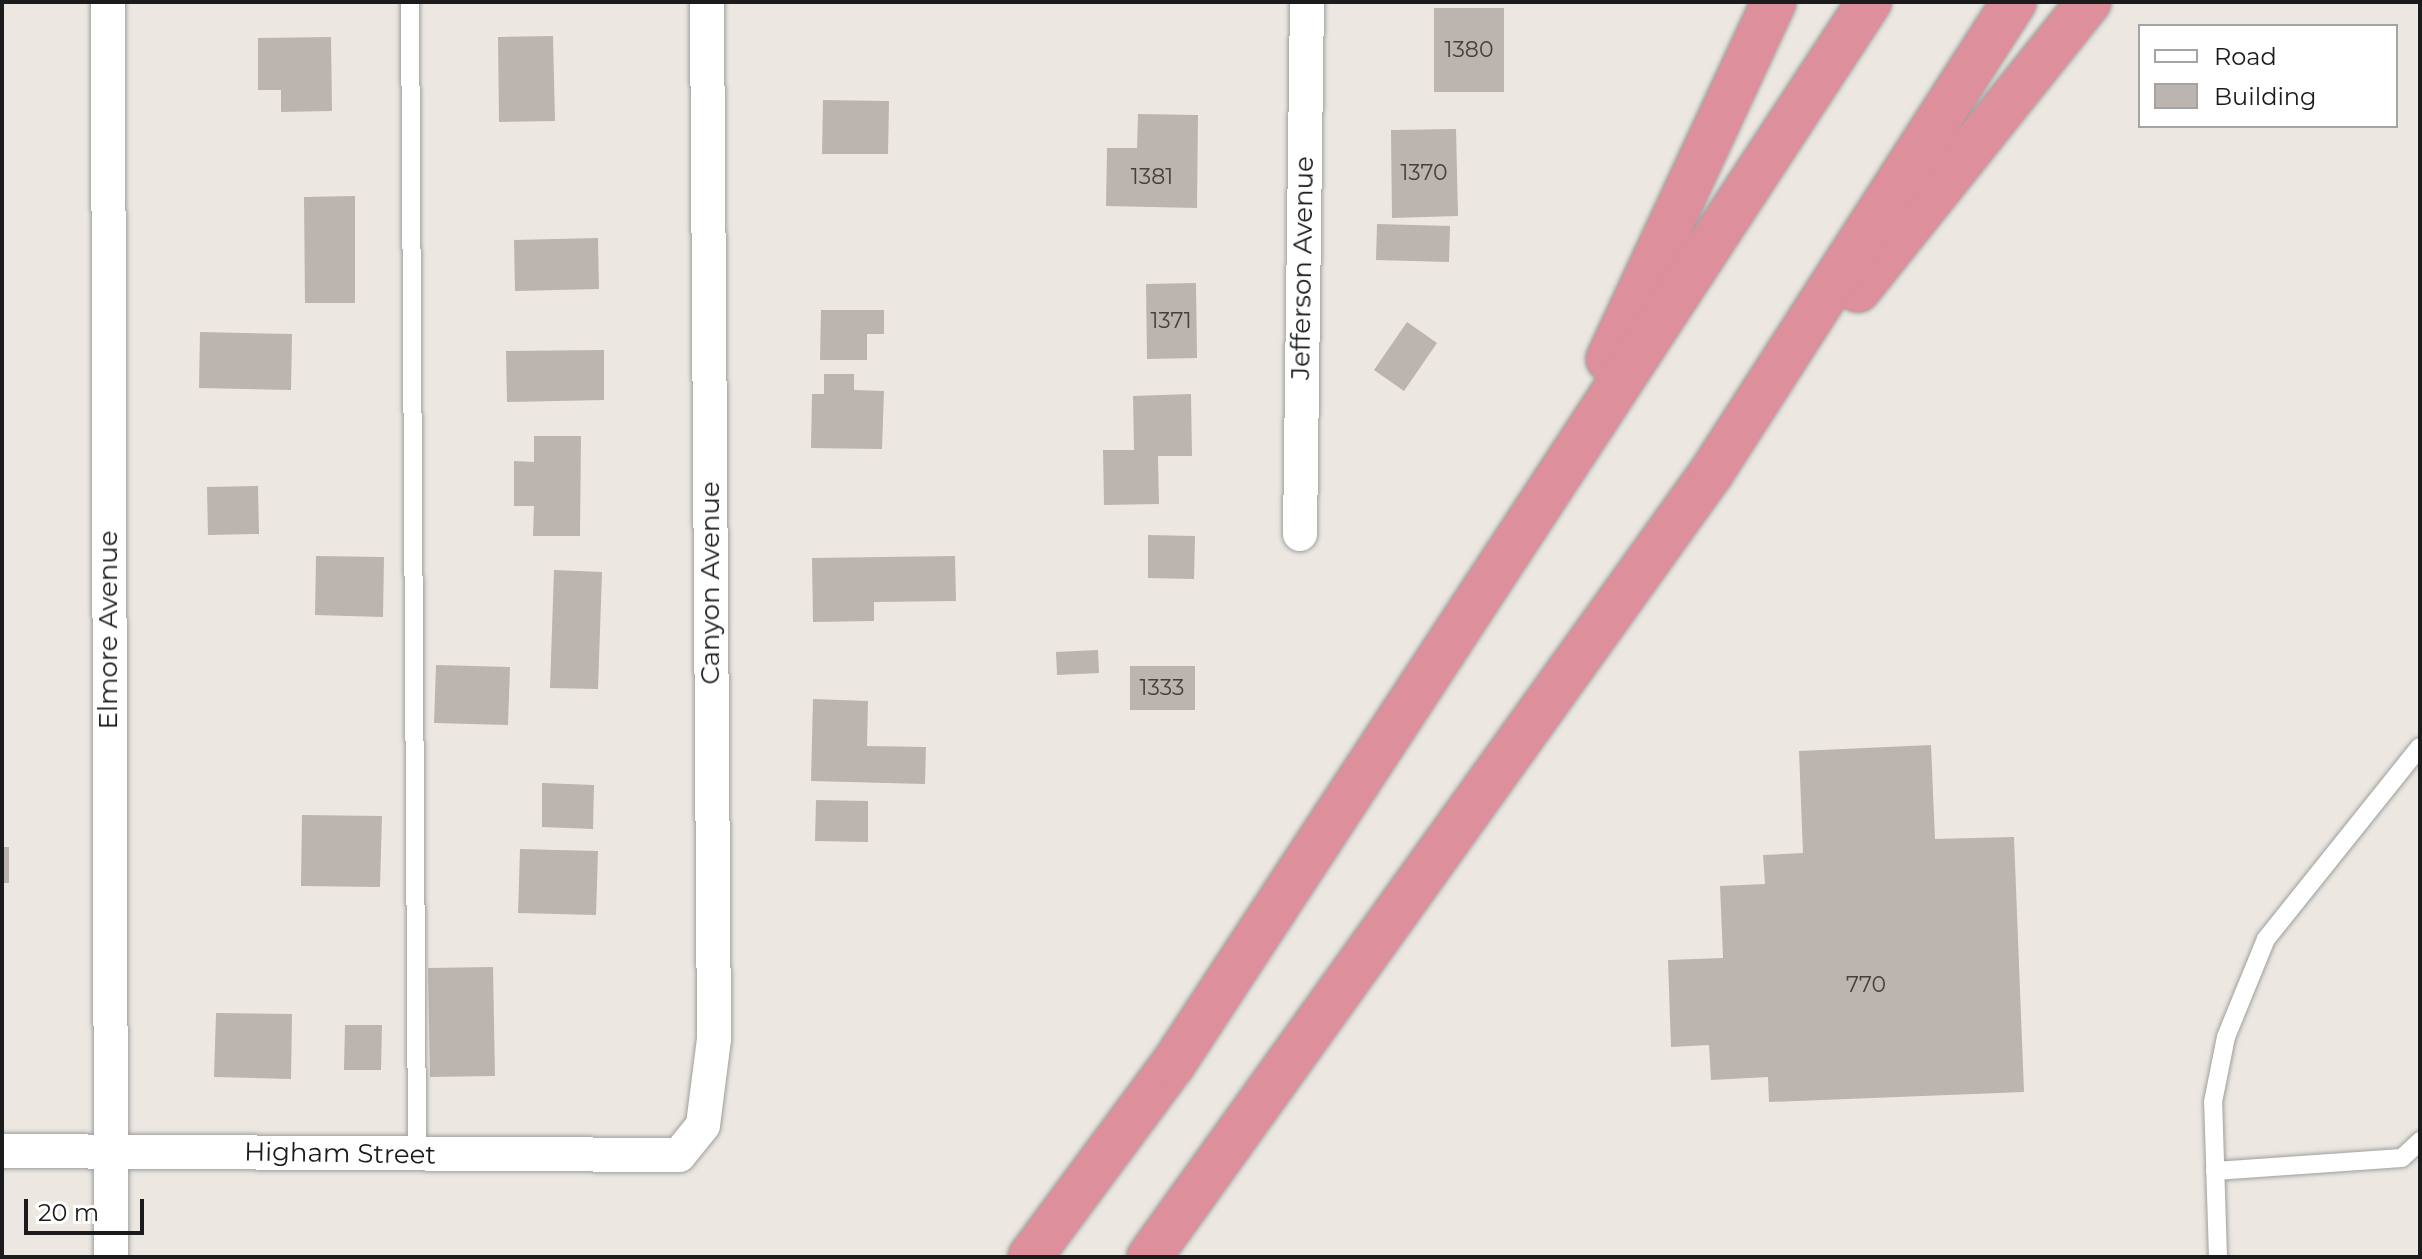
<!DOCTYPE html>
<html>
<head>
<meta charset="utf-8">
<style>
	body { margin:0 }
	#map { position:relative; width:2422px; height:1259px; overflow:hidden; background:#ece8e1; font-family:Montserrat,sans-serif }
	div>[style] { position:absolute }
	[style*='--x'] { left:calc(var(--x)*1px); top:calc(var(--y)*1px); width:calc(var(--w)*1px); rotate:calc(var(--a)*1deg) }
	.building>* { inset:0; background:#bcb4ae }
	.roads { filter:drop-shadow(0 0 2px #9f9f9f) drop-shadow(0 0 2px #9f9f9f) }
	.service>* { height:18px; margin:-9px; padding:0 9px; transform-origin:9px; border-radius:9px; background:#fff }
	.minor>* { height:34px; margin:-17px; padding:0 17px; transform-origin:17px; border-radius:17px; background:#fff }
	.motorway>* { height:44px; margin:-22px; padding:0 22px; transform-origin:22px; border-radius:22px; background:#dd8f9c }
	span { translate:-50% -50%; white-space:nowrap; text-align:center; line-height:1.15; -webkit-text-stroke:8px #fff; paint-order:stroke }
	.number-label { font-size:22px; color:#434140 }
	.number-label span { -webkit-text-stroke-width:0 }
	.street-label { font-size:26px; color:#1b1b1b }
	.frame { position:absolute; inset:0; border:4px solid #1b1b1b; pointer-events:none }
	.legend { position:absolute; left:2138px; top:24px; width:260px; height:104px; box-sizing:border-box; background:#fff; border:2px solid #a4a4a4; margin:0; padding:10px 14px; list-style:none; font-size:24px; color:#1b1b1b }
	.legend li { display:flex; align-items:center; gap:16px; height:40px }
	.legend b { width:40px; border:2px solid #a4a4a4 }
	.scale { position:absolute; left:24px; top:1199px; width:120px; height:36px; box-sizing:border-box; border:4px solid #1b1b1b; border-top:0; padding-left:10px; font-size:24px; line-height:28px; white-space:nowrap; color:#1b1b1b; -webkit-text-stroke:6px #fff; paint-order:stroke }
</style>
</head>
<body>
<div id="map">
	<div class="building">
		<div style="clip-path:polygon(1434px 8px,1504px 8px,1504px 92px,1434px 92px)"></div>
		<div style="clip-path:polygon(553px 36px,555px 121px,499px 122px,498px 37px)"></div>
		<div style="clip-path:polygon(331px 37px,332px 111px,281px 112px,281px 90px,258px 90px,258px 38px)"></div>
		<div style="clip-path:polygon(823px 100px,889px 101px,888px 154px,822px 154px)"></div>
		<div style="clip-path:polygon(1138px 114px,1198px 115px,1197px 208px,1106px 206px,1107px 148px,1137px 148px)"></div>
		<div style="clip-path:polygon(1456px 129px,1458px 216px,1392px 218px,1391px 130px)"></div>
		<div style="clip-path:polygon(355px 196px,355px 303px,305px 303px,304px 197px)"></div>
		<div style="clip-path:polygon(1377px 224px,1450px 226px,1449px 262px,1376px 260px)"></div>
		<div style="clip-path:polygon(598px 238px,599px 289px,515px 291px,514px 240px)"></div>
		<div style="clip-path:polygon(1196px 283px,1197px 358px,1147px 359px,1146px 284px)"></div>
		<div style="clip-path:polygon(821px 310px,884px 310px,884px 334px,867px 334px,867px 360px,820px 360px)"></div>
		<div style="clip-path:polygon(1407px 322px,1437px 343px,1404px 391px,1374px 370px)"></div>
		<div style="clip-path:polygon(200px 332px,292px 334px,291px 390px,199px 388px)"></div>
		<div style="clip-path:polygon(604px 350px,604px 400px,507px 402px,506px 351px)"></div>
		<div style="clip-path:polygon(824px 374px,854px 374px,854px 390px,884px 391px,882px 449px,811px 448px,812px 394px,824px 394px)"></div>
		<div style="clip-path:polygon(1191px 394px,1192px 456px,1158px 456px,1159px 504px,1104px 505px,1103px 450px,1134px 450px,1133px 396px)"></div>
		<div style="clip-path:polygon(534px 436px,581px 436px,580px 536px,533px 536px,534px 506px,514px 506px,514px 461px,534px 462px)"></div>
		<div style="clip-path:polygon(258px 486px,259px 534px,208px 535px,207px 487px)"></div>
		<div style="clip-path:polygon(1148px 535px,1195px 536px,1194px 579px,1148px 578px)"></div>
		<div style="clip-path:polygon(316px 556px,384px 557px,383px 617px,315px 615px)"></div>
		<div style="clip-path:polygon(955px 556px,956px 601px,874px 602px,874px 621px,813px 622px,812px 558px)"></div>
		<div style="clip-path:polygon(554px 570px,602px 572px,598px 689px,550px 688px)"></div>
		<div style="clip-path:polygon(1098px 650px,1099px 673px,1057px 675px,1056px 652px)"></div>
		<div style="clip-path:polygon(436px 665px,510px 667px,508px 725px,434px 723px)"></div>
		<div style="clip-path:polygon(1130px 666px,1195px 666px,1195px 710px,1130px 710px)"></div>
		<div style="clip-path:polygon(813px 699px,868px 701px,867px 746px,926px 747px,925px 784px,811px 781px)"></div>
		<div style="clip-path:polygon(1931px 745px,1935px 839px,2014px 837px,2024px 1092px,1769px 1102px,1768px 1077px,1711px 1080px,1709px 1045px,1671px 1047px,1668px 960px,1723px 958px,1720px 886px,1765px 884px,1763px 855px,1803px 853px,1799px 751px)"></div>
		<div style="clip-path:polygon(542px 783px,594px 785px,593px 829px,542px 827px)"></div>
		<div style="clip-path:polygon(816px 800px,868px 801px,868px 842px,815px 841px)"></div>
		<div style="clip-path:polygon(302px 815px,382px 816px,380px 887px,301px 886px)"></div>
		<div style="clip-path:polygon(2px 847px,9px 847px,9px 883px,2px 883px)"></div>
		<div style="clip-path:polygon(520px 849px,598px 851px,596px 915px,518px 913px)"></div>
		<div style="clip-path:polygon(493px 967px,495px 1076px,430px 1077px,428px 968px)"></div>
		<div style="clip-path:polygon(216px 1013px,292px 1014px,291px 1079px,214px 1077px)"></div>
		<div style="clip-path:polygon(345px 1025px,382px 1025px,381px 1070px,344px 1070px)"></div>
	</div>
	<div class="roads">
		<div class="service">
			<div style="--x:410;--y:2;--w:1154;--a:89.65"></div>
			<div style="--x:2215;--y:1171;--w:187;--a:-4"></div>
			<div style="--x:2402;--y:1158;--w:25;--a:-43"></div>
			<div style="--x:2218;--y:1257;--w:155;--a:-91.8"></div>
			<div style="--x:2213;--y:1102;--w:66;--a:-78.7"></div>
			<div style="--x:2226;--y:1037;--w:106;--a:-67.8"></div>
			<div style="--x:2266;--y:939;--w:246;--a:-51.3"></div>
		</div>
		<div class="minor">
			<div style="--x:108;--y:2;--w:1255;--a:89.86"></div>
			<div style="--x:1300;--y:534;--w:532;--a:-89.25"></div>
			<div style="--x:2;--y:1151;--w:677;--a:0.34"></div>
			<div style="--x:679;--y:1155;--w:38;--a:-51"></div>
			<div style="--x:703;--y:1125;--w:87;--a:-82.7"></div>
			<div style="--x:714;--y:1039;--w:1037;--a:-90.39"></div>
		</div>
		<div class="motorway">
			<div style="--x:1858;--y:290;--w:369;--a:-51.3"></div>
			<div style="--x:1608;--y:359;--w:394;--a:-65.1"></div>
			<div style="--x:1030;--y:1257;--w:240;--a:-53.5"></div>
			<div style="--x:1173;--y:1064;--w:1270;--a:-56.76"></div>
			<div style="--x:1149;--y:1257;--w:965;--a:-54.37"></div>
			<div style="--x:1711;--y:473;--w:560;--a:-57.25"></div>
		</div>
	</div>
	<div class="number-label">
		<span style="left:1469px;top:50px">1380</span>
		<span style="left:1424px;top:173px">1370</span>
		<span style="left:1152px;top:177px">1381</span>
		<span style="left:1171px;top:321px">1371</span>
		<span style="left:1162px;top:688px">1333</span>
		<span style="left:1866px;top:985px">770</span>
	</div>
	<div class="street-label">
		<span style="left:1303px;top:268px;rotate:-89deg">Jefferson Avenue</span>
		<span style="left:711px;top:583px;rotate:-90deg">Canyon Avenue</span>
		<span style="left:109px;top:630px;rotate:-90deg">Elmore Avenue</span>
		<span style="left:340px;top:1154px;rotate:1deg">Higham Street</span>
	</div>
	<div class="frame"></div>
	<ul class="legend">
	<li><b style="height:10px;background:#fff"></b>Road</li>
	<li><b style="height:22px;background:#bcb4ae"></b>Building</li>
	</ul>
	<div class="scale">20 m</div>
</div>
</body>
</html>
